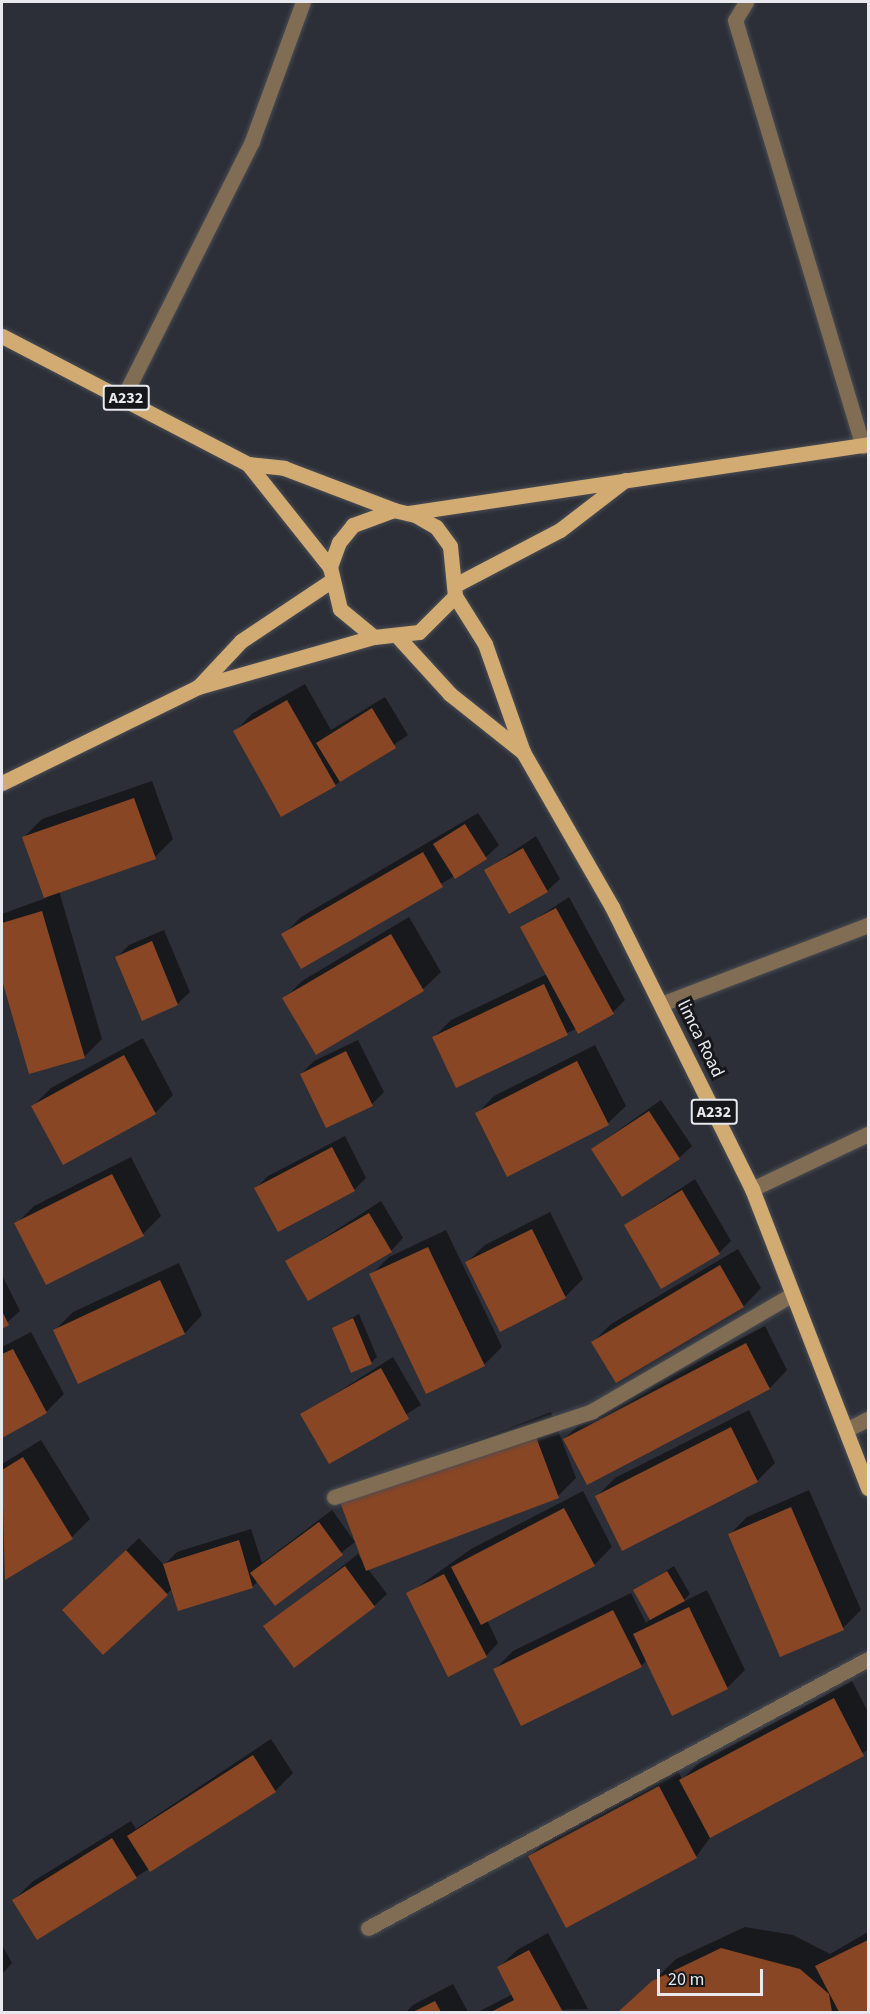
<!DOCTYPE html>
<html>
<head>
<meta charset="utf-8">
<style>
	body { margin:0 }
	#map { position:relative; width:870px; height:2014px; overflow:hidden; background:#2c2f37; font-family:"Source Sans 3",sans-serif }
	div>[style] { position:absolute }
	[style*='--x'] { left:calc(var(--x)*1px); top:calc(var(--y)*1px); width:calc(var(--w)*1px); rotate:calc(var(--a)*1deg) }
	.shadow>* { inset:0; background:#0007 }
	.building>* { inset:0; background:#894624 }
	.roads { filter:drop-shadow(0 0 2px #4a4d54) drop-shadow(0 0 2px #4a4d54) }
	.minor>* { height:15px; margin:-7.5px; padding:0 7.5px; transform-origin:7.5px; border-radius:7.5px; background:#816d53 }
	.major>* { height:15px; margin:-7.5px; padding:0 7.5px; transform-origin:7.5px; border-radius:7.5px; background:#d2ab72 }
	span { translate:-50% -50%; white-space:nowrap; text-align:center; line-height:1.15; -webkit-text-stroke:6px #16171b; paint-order:stroke }
	.shield-label span { padding:2px 4px; background:#16171b; border:2px solid; border-radius:4px; -webkit-text-stroke-width:0 }
	.shield-label { font-size:16px; color:#e7e9ef; font-weight:700 }
	.street-label { font-size:18px; color:#e7e9ef }
	.frame { position:absolute; inset:0; border:3px solid #e7e9ef; pointer-events:none }
	.scale { position:absolute; left:657px; top:1969px; width:106px; height:27px; box-sizing:border-box; border:3px solid #e7e9ef; border-top:0; padding-left:8px; font-size:18px; line-height:21px; white-space:nowrap; color:#e7e9ef; -webkit-text-stroke:4px #16171b; paint-order:stroke }
</style>
</head>
<body>
<div id="map">
	<div class="shadow">
		<div style="clip-path:polygon(305px 684px,331px 730px,385px 697px,408px 735px,335px 785px,235px 731px,253px 713px)"></div>
		<div style="clip-path:polygon(152px 781px,173px 839px,155px 857px,59px 891px,102px 1039px,84px 1057px,30px 1072px,2px 975px,2px 914px,46px 898px,24px 837px,42px 819px)"></div>
		<div style="clip-path:polygon(478px 813px,499px 845px,486px 857px,302px 967px,283px 935px,301px 917px)"></div>
		<div style="clip-path:polygon(536px 836px,560px 879px,547px 891px,486px 870px)"></div>
		<div style="clip-path:polygon(569px 897px,625px 1000px,613px 1012px,567px 1033px,434px 1037px,451px 1020px,547px 974px,522px 928px)"></div>
		<div style="clip-path:polygon(409px 917px,441px 972px,423px 989px,316px 1053px,284px 999px,302px 981px)"></div>
		<div style="clip-path:polygon(164px 930px,190px 992px,177px 1004px,117px 957px,129px 945px)"></div>
		<div style="clip-path:polygon(143px 1038px,173px 1095px,155px 1113px,64px 1163px,33px 1106px,51px 1088px)"></div>
		<div style="clip-path:polygon(358px 1040px,384px 1092px,372px 1104px,301px 1074px,314px 1061px)"></div>
		<div style="clip-path:polygon(595px 1045px,626px 1106px,608px 1123px,508px 1175px,477px 1114px,494px 1096px)"></div>
		<div style="clip-path:polygon(661px 1100px,692px 1146px,679px 1158px,592px 1149px)"></div>
		<div style="clip-path:polygon(345px 1136px,366px 1178px,354px 1190px,256px 1188px,268px 1176px)"></div>
		<div style="clip-path:polygon(131px 1157px,161px 1216px,143px 1234px,16px 1224px,34px 1206px)"></div>
		<div style="clip-path:polygon(695px 1179px,731px 1241px,719px 1253px,626px 1225px)"></div>
		<div style="clip-path:polygon(381px 1201px,403px 1238px,391px 1251px,287px 1262px)"></div>
		<div style="clip-path:polygon(550px 1212px,583px 1279px,565px 1297px,467px 1262px,485px 1245px)"></div>
		<div style="clip-path:polygon(446px 1230px,502px 1347px,484px 1365px,371px 1275px,389px 1257px)"></div>
		<div style="clip-path:polygon(738px 1249px,761px 1288px,744px 1306px,616px 1381px,593px 1342px,611px 1324px)"></div>
		<div style="clip-path:polygon(179px 1263px,202px 1315px,185px 1333px,79px 1382px,55px 1330px,73px 1312px)"></div>
		<div style="clip-path:polygon(2px 1275px,20px 1311px,2px 1327px)"></div>
		<div style="clip-path:polygon(359px 1314px,377px 1357px,371px 1363px,334px 1328px)"></div>
		<div style="clip-path:polygon(765px 1326px,787px 1370px,770px 1388px,564px 1439px,582px 1422px)"></div>
		<div style="clip-path:polygon(31px 1332px,64px 1394px,46px 1412px,2px 1436px,2px 1347px)"></div>
		<div style="clip-path:polygon(393px 1357px,421px 1405px,330px 1462px,302px 1415px)"></div>
		<div style="clip-path:polygon(749px 1410px,775px 1463px,757px 1481px,597px 1496px,615px 1478px)"></div>
		<div style="clip-path:polygon(551px 1412px,576px 1478px,558px 1496px,368px 1569px,387px 1594px,374px 1606px,265px 1627px,358px 1554px,363px 1562px,359px 1485px)"></div>
		<div style="clip-path:polygon(41px 1440px,90px 1519px,72px 1537px,6px 1578px,2px 1464px)"></div>
		<div style="clip-path:polygon(809px 1490px,861px 1610px,843px 1628px,729px 1535px,747px 1517px)"></div>
		<div style="clip-path:polygon(583px 1491px,612px 1547px,594px 1565px,487px 1620px,498px 1643px,486px 1656px,408px 1594px,471px 1549px)"></div>
		<div style="clip-path:polygon(332px 1510px,355px 1542px,275px 1604px,258px 1581px,252px 1587px,172px 1589px,104px 1653px,76px 1598px,139px 1538px,164px 1565px,177px 1552px,251px 1529px,262px 1563px)"></div>
		<div style="clip-path:polygon(674px 1566px,690px 1594px,681px 1603px,707px 1590px,745px 1670px,727px 1688px,647px 1660px,641px 1666px,495px 1669px,513px 1651px,631px 1593px,646px 1623px,651px 1618px,635px 1590px)"></div>
		<div style="clip-path:polygon(852px 1681px,868px 1712px,868px 1750px,712px 1835px,696px 1857px,530px 1856px,548px 1838px,677px 1769px,682px 1779px,699px 1763px)"></div>
		<div style="clip-path:polygon(271px 1739px,293px 1773px,275px 1791px,136px 1877px,14px 1900px,32px 1882px,131px 1821px,136px 1829px)"></div>
		<div style="clip-path:polygon(745px 1927px,793px 1935px,830px 1954px,868px 1932px,868px 2012px,622px 2012px,676px 1959px)"></div>
		<div style="clip-path:polygon(548px 1933px,588px 2009px,478px 2012px,513px 1994px,499px 1967px,517px 1950px)"></div>
		<div style="clip-path:polygon(2px 1945px,12px 1963px,2px 1974px)"></div>
		<div style="clip-path:polygon(453px 1984px,468px 2012px,406px 2012px,413px 2005px)"></div>
	</div>
	<div class="building">
		<div style="clip-path:polygon(287px 700px,336px 786px,281px 817px,233px 731px)"></div>
		<div style="clip-path:polygon(372px 708px,396px 748px,340px 782px,316px 743px)"></div>
		<div style="clip-path:polygon(134px 798px,156px 859px,44px 898px,22px 837px)"></div>
		<div style="clip-path:polygon(465px 824px,487px 859px,455px 879px,433px 844px)"></div>
		<div style="clip-path:polygon(523px 848px,548px 892px,509px 914px,484px 870px)"></div>
		<div style="clip-path:polygon(423px 852px,443px 887px,301px 969px,281px 934px)"></div>
		<div style="clip-path:polygon(556px 908px,614px 1014px,578px 1034px,520px 927px)"></div>
		<div style="clip-path:polygon(42px 911px,85px 1058px,29px 1074px,2px 980px,2px 923px)"></div>
		<div style="clip-path:polygon(391px 934px,424px 991px,316px 1055px,282px 998px)"></div>
		<div style="clip-path:polygon(152px 941px,178px 1005px,142px 1021px,115px 957px)"></div>
		<div style="clip-path:polygon(544px 984px,568px 1035px,456px 1088px,432px 1037px)"></div>
		<div style="clip-path:polygon(346px 1051px,373px 1106px,326px 1128px,300px 1074px)"></div>
		<div style="clip-path:polygon(124px 1055px,156px 1114px,63px 1165px,31px 1106px)"></div>
		<div style="clip-path:polygon(577px 1061px,609px 1125px,507px 1177px,475px 1113px)"></div>
		<div style="clip-path:polygon(649px 1111px,680px 1159px,622px 1197px,591px 1149px)"></div>
		<div style="clip-path:polygon(332px 1147px,355px 1191px,278px 1232px,254px 1188px)"></div>
		<div style="clip-path:polygon(112px 1174px,144px 1236px,46px 1285px,14px 1223px)"></div>
		<div style="clip-path:polygon(682px 1190px,720px 1254px,661px 1289px,624px 1225px)"></div>
		<div style="clip-path:polygon(369px 1213px,392px 1252px,308px 1301px,285px 1261px)"></div>
		<div style="clip-path:polygon(532px 1229px,566px 1298px,500px 1332px,465px 1262px)"></div>
		<div style="clip-path:polygon(428px 1247px,485px 1366px,426px 1394px,369px 1274px)"></div>
		<div style="clip-path:polygon(720px 1265px,744px 1307px,616px 1383px,591px 1342px)"></div>
		<div style="clip-path:polygon(160px 1280px,185px 1334px,78px 1384px,53px 1330px)"></div>
		<div style="clip-path:polygon(2px 1311px,9px 1325px,2px 1329px)"></div>
		<div style="clip-path:polygon(353px 1318px,372px 1364px,351px 1373px,332px 1328px)"></div>
		<div style="clip-path:polygon(746px 1343px,770px 1389px,587px 1485px,563px 1439px)"></div>
		<div style="clip-path:polygon(13px 1349px,47px 1413px,2px 1438px,2px 1354px)"></div>
		<div style="clip-path:polygon(381px 1368px,409px 1419px,329px 1464px,300px 1414px)"></div>
		<div style="clip-path:polygon(731px 1427px,758px 1482px,622px 1551px,595px 1496px)"></div>
		<div style="clip-path:polygon(533px 1429px,559px 1498px,366px 1571px,340px 1502px)"></div>
		<div style="clip-path:polygon(23px 1457px,73px 1539px,5px 1580px,2px 1470px)"></div>
		<div style="clip-path:polygon(791px 1507px,844px 1630px,780px 1657px,728px 1534px)"></div>
		<div style="clip-path:polygon(564px 1508px,595px 1566px,481px 1625px,451px 1567px)"></div>
		<div style="clip-path:polygon(319px 1522px,343px 1555px,275px 1606px,250px 1573px)"></div>
		<div style="clip-path:polygon(239px 1540px,253px 1588px,178px 1611px,163px 1564px)"></div>
		<div style="clip-path:polygon(126px 1550px,168px 1595px,103px 1655px,62px 1610px)"></div>
		<div style="clip-path:polygon(345px 1566px,375px 1607px,294px 1668px,263px 1626px)"></div>
		<div style="clip-path:polygon(667px 1571px,685px 1601px,650px 1620px,633px 1590px)"></div>
		<div style="clip-path:polygon(444px 1574px,487px 1657px,448px 1677px,406px 1593px)"></div>
		<div style="clip-path:polygon(689px 1607px,728px 1689px,672px 1716px,633px 1634px)"></div>
		<div style="clip-path:polygon(613px 1610px,642px 1667px,521px 1726px,493px 1669px)"></div>
		<div style="clip-path:polygon(834px 1698px,864px 1756px,710px 1838px,679px 1780px)"></div>
		<div style="clip-path:polygon(253px 1755px,276px 1792px,150px 1872px,127px 1836px)"></div>
		<div style="clip-path:polygon(659px 1786px,697px 1858px,566px 1928px,528px 1856px)"></div>
		<div style="clip-path:polygon(112px 1838px,137px 1878px,37px 1940px,12px 1900px)"></div>
		<div style="clip-path:polygon(868px 1940px,868px 2012px,839px 2012px,815px 1966px)"></div>
		<div style="clip-path:polygon(721px 1948px,800px 1969px,829px 1994px,832px 2012px,618px 2012px,652px 1981px)"></div>
		<div style="clip-path:polygon(529px 1950px,563px 2012px,491px 2012px,514px 2000px,497px 1967px)"></div>
		<div style="clip-path:polygon(435px 2001px,441px 2012px,413px 2012px)"></div>
	</div>
	<div class="roads">
		<div class="minor">
			<div style="--x:746;--y:2;--w:21;--a:121"></div>
			<div style="--x:735;--y:20;--w:445;--a:73.3"></div>
			<div style="--x:124;--y:396;--w:285;--a:-63.3"></div>
			<div style="--x:252;--y:141;--w:148;--a:-69.9"></div>
			<div style="--x:661;--y:1004;--w:222;--a:-20.9"></div>
			<div style="--x:752;--y:1189;--w:128;--a:-25.4"></div>
			<div style="--x:846;--y:1430;--w:25;--a:-27"></div>
			<div style="--x:334;--y:1497;--w:272;--a:-18.4"></div>
			<div style="--x:592;--y:1411;--w:230;--a:-30.2"></div>
			<div style="--x:368;--y:1928;--w:568;--a:-28.28"></div>
		</div>
		<div class="major">
			<div style="--x:2;--y:336;--w:277;--a:27.5"></div>
			<div style="--x:248;--y:464;--w:36;--a:6"></div>
			<div style="--x:284;--y:468;--w:118;--a:20.9"></div>
			<div style="--x:248;--y:464;--w:132;--a:51.5"></div>
			<div style="--x:330;--y:567;--w:43;--a:76.6"></div>
			<div style="--x:340;--y:609;--w:44;--a:39.5"></div>
			<div style="--x:374;--y:637;--w:45;--a:-6.3"></div>
			<div style="--x:419;--y:632;--w:51;--a:-45"></div>
			<div style="--x:455;--y:596;--w:50;--a:-95.7"></div>
			<div style="--x:450;--y:546;--w:24;--a:-126"></div>
			<div style="--x:436;--y:527;--w:24;--a:-150"></div>
			<div style="--x:415;--y:515;--w:22;--a:-167"></div>
			<div style="--x:394;--y:510;--w:44;--a:159.9"></div>
			<div style="--x:353;--y:525;--w:22;--a:129"></div>
			<div style="--x:339;--y:542;--w:27;--a:110"></div>
			<div style="--x:408;--y:513;--w:465;--a:-8.5"></div>
			<div style="--x:457;--y:584;--w:116;--a:-27.7"></div>
			<div style="--x:560;--y:530;--w:82;--a:-37.6"></div>
			<div style="--x:455;--y:596;--w:57;--a:58"></div>
			<div style="--x:485;--y:644;--w:114;--a:70.6"></div>
			<div style="--x:523;--y:752;--w:179;--a:60.1"></div>
			<div style="--x:612;--y:907;--w:315;--a:63.6"></div>
			<div style="--x:752;--y:1189;--w:321;--a:68.8"></div>
			<div style="--x:398;--y:637;--w:77;--a:47.6"></div>
			<div style="--x:450;--y:694;--w:93;--a:38.5"></div>
			<div style="--x:198;--y:687;--w:63;--a:-46.9"></div>
			<div style="--x:241;--y:641;--w:108;--a:-33.7"></div>
			<div style="--x:2;--y:783;--w:218;--a:-26.1"></div>
			<div style="--x:198;--y:687;--w:183;--a:-15.9"></div>
		</div>
	</div>
	<div class="shield-label">
		<span style="left:126px;top:398px">A232</span>
		<span style="left:714px;top:1112px">A232</span>
	</div>
	<div class="street-label">
		<span style="left:700px;top:1039px;rotate:64deg">limca Road</span>
	</div>
	<div class="frame"></div>
	<div class="scale">20 m</div>
</div>
</body>
</html>
